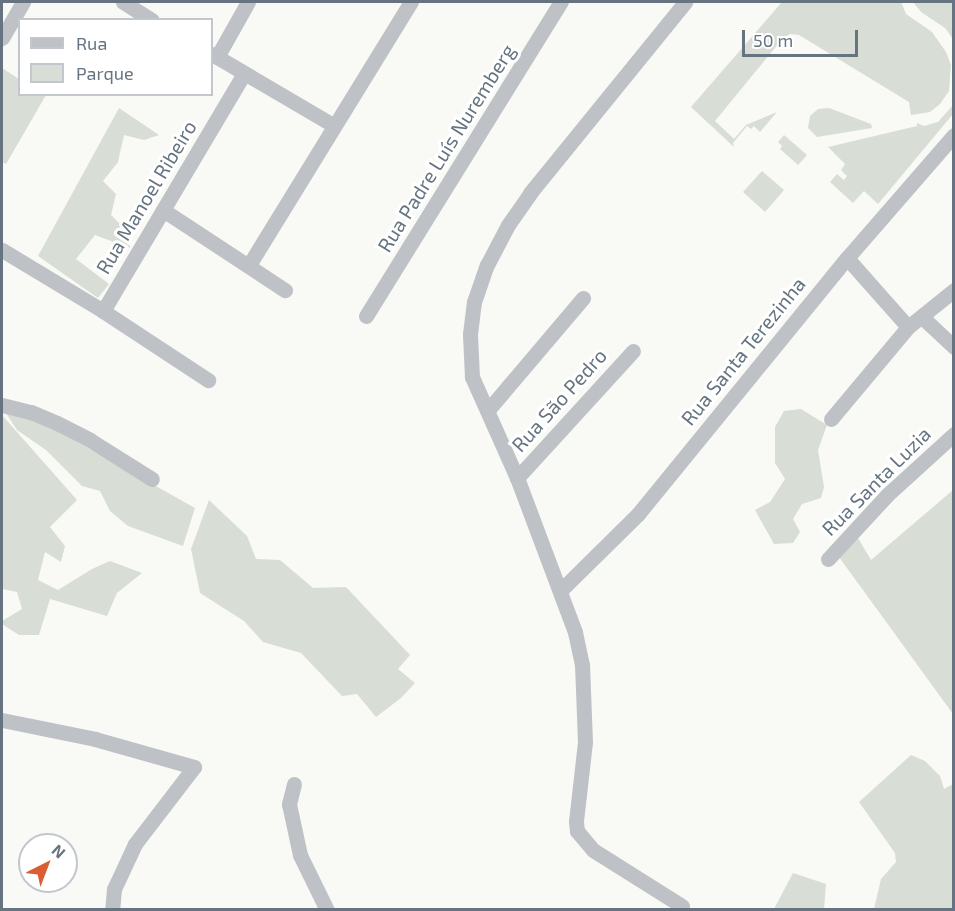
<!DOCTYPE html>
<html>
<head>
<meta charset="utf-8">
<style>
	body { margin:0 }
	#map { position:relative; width:955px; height:911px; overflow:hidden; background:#f9f9f6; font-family:"Exo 2",sans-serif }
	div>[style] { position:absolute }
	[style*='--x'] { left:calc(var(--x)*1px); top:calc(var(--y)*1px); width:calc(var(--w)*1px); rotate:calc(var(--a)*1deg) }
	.green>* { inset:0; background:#d8ddd6 }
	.minor>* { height:15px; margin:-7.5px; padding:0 7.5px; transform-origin:7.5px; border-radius:7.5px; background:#bec2c6 }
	span { translate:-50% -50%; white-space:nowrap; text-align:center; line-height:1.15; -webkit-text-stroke:6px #fff; paint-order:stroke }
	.street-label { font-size:20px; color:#657480 }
	.frame { position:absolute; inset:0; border:3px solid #657480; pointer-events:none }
	.legend { position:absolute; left:18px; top:18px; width:195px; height:78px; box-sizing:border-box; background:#fff; border:2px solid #c1c7cc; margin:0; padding:8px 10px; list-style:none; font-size:18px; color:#657480 }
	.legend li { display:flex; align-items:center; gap:12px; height:30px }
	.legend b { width:30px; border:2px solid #c1c7cc }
	.north { position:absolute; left:18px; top:833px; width:60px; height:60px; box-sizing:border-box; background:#fff; border:2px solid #c1c7cc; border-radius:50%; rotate:42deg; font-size:16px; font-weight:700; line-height:24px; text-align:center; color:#657480 }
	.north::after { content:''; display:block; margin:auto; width:21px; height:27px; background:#dc5c33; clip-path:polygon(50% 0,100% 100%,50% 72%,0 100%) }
	.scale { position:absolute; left:742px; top:30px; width:116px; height:27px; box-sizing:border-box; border:3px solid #657480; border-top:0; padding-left:8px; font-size:18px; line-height:21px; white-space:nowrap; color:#657480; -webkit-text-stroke:4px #fff; paint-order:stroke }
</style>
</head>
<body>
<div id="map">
	<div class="green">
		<div style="clip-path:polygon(782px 2px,901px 2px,906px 14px,932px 32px,946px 52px,951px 65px,949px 91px,940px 104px,930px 112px,911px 115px,909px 102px,799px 35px,790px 34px,783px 38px,715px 121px,734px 139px,746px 125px,777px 112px,760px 132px,754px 126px,751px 129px,747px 126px,733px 143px,734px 147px,691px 107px)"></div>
		<div style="clip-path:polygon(913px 2px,953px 2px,953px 39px,945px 28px,921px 12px)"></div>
		<div style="clip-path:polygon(2px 68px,19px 79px,20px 94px,46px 95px,6px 164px,2px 162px)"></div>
		<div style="clip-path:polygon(953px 105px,953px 114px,878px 204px,864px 191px,853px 203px,830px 182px,837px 174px,844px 180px,847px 176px,841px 170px,845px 164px,828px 147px,917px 126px,917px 123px,924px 126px,938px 122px)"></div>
		<div style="clip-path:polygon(119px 108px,159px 135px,144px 140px,124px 135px,118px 162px,103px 181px,116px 194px,111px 215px,129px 233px,130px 248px,95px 235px,76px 259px,109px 284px,98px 298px,38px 256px)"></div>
		<div style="clip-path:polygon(829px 108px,871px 124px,872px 128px,817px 137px,808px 128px,810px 116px,818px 109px)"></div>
		<div style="clip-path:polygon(784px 135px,807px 155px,798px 165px,780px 149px,782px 146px,778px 142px)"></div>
		<div style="clip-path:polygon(762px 171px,784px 190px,765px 212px,743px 192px)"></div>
		<div style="clip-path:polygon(801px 409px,827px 425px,818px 450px,824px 487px,821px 498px,802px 504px,793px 519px,800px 532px,793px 543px,774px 544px,755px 510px,770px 502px,785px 479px,775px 463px,775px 427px,784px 411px)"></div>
		<div style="clip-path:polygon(4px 410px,31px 416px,195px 508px,183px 546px,128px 526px,110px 511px,100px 491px,82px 486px,46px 450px,17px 430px)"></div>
		<div style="clip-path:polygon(2px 415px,77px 500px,50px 527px,65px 546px,61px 562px,45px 552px,38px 580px,58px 590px,92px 569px,110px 561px,142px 573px,117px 593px,107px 616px,50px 599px,39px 635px,19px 635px,2px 624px,2px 621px,22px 609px,17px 592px,2px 589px)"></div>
		<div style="clip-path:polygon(953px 490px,953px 714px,839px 557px,858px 538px,871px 560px)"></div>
		<div style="clip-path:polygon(209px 500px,247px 536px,256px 559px,280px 560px,313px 588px,346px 587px,410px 655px,398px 669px,415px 683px,401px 698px,376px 717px,357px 694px,342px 696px,301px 653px,263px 642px,244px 621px,200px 593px,191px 549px)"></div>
		<div style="clip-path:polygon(911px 755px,925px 761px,940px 776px,944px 789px,953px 784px,953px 909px,874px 909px,881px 879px,896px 862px,895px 853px,859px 802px)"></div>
		<div style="clip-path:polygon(793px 873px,826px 884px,824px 909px,774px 909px)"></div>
	</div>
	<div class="minor">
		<div style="--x:123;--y:2;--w:34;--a:32"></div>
		<div style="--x:2;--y:38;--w:42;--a:-59.7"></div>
		<div style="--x:212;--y:54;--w:140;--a:30.4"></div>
		<div style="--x:217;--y:57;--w:63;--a:-60.6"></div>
		<div style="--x:163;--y:210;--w:146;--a:33.3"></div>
		<div style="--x:2;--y:250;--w:118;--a:31.1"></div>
		<div style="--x:103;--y:311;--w:126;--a:33.3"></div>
		<div style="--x:847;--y:258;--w:92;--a:48.5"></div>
		<div style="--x:249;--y:265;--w:309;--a:-58.4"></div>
		<div style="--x:103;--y:311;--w:276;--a:-59.3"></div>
		<div style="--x:366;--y:316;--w:370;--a:-58.2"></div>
		<div style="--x:922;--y:317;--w:44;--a:43.2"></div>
		<div style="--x:2;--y:405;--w:30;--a:14"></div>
		<div style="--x:31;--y:412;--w:28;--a:23"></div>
		<div style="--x:57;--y:423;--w:37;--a:27"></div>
		<div style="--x:90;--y:440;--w:73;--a:32.2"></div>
		<div style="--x:488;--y:410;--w:147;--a:-49.7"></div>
		<div style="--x:831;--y:419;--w:120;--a:-50.1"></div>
		<div style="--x:908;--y:327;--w:59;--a:-38.8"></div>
		<div style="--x:517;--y:478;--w:172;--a:-47.6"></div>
		<div style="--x:828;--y:559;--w:87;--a:-47.3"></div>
		<div style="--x:887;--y:495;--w:91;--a:-42.3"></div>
		<div style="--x:561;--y:590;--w:108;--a:-44.6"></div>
		<div style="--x:638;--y:514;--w:330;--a:-50.8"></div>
		<div style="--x:847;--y:258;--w:163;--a:-49"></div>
		<div style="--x:2;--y:720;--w:95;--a:11.5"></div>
		<div style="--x:95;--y:739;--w:103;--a:15.8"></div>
		<div style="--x:194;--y:767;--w:97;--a:127.5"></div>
		<div style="--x:135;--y:844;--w:50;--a:115"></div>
		<div style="--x:114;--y:889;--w:21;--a:95"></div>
		<div style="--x:294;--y:784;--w:21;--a:104"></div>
		<div style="--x:289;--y:804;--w:52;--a:77.8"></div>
		<div style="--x:300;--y:855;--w:61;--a:63.9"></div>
		<div style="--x:682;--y:906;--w:105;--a:-147.8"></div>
		<div style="--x:593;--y:850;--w:25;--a:-130"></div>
		<div style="--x:577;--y:831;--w:10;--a:-96"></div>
		<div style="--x:576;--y:821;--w:80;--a:-83.5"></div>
		<div style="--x:585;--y:742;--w:77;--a:-92.2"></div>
		<div style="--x:582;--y:665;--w:34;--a:-102"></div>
		<div style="--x:575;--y:632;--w:165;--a:-110.6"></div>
		<div style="--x:517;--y:478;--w:111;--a:-114"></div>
		<div style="--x:472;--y:377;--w:43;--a:-92.7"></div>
		<div style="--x:470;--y:334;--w:32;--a:-83"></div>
		<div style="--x:474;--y:302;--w:39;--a:-71"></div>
		<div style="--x:487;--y:265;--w:45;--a:-62.3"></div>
		<div style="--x:508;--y:225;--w:39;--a:-55"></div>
		<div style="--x:530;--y:193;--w:246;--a:-50.9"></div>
	</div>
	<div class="street-label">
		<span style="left:446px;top:148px;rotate:-58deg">Rua Padre Luís Nuremberg</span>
		<span style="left:146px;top:197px;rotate:-59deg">Rua Manoel Ribeiro</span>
		<span style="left:743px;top:351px;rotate:-51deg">Rua Santa Terezinha</span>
		<span style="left:559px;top:400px;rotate:-48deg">Rua São Pedro</span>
		<span style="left:876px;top:481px;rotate:-45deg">Rua Santa Luzia</span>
	</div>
	<div class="frame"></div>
	<ul class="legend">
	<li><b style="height:8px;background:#bec2c6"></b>Rua</li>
	<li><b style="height:16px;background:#d8ddd6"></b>Parque</li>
	</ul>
	<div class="north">N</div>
	<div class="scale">50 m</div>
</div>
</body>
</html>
